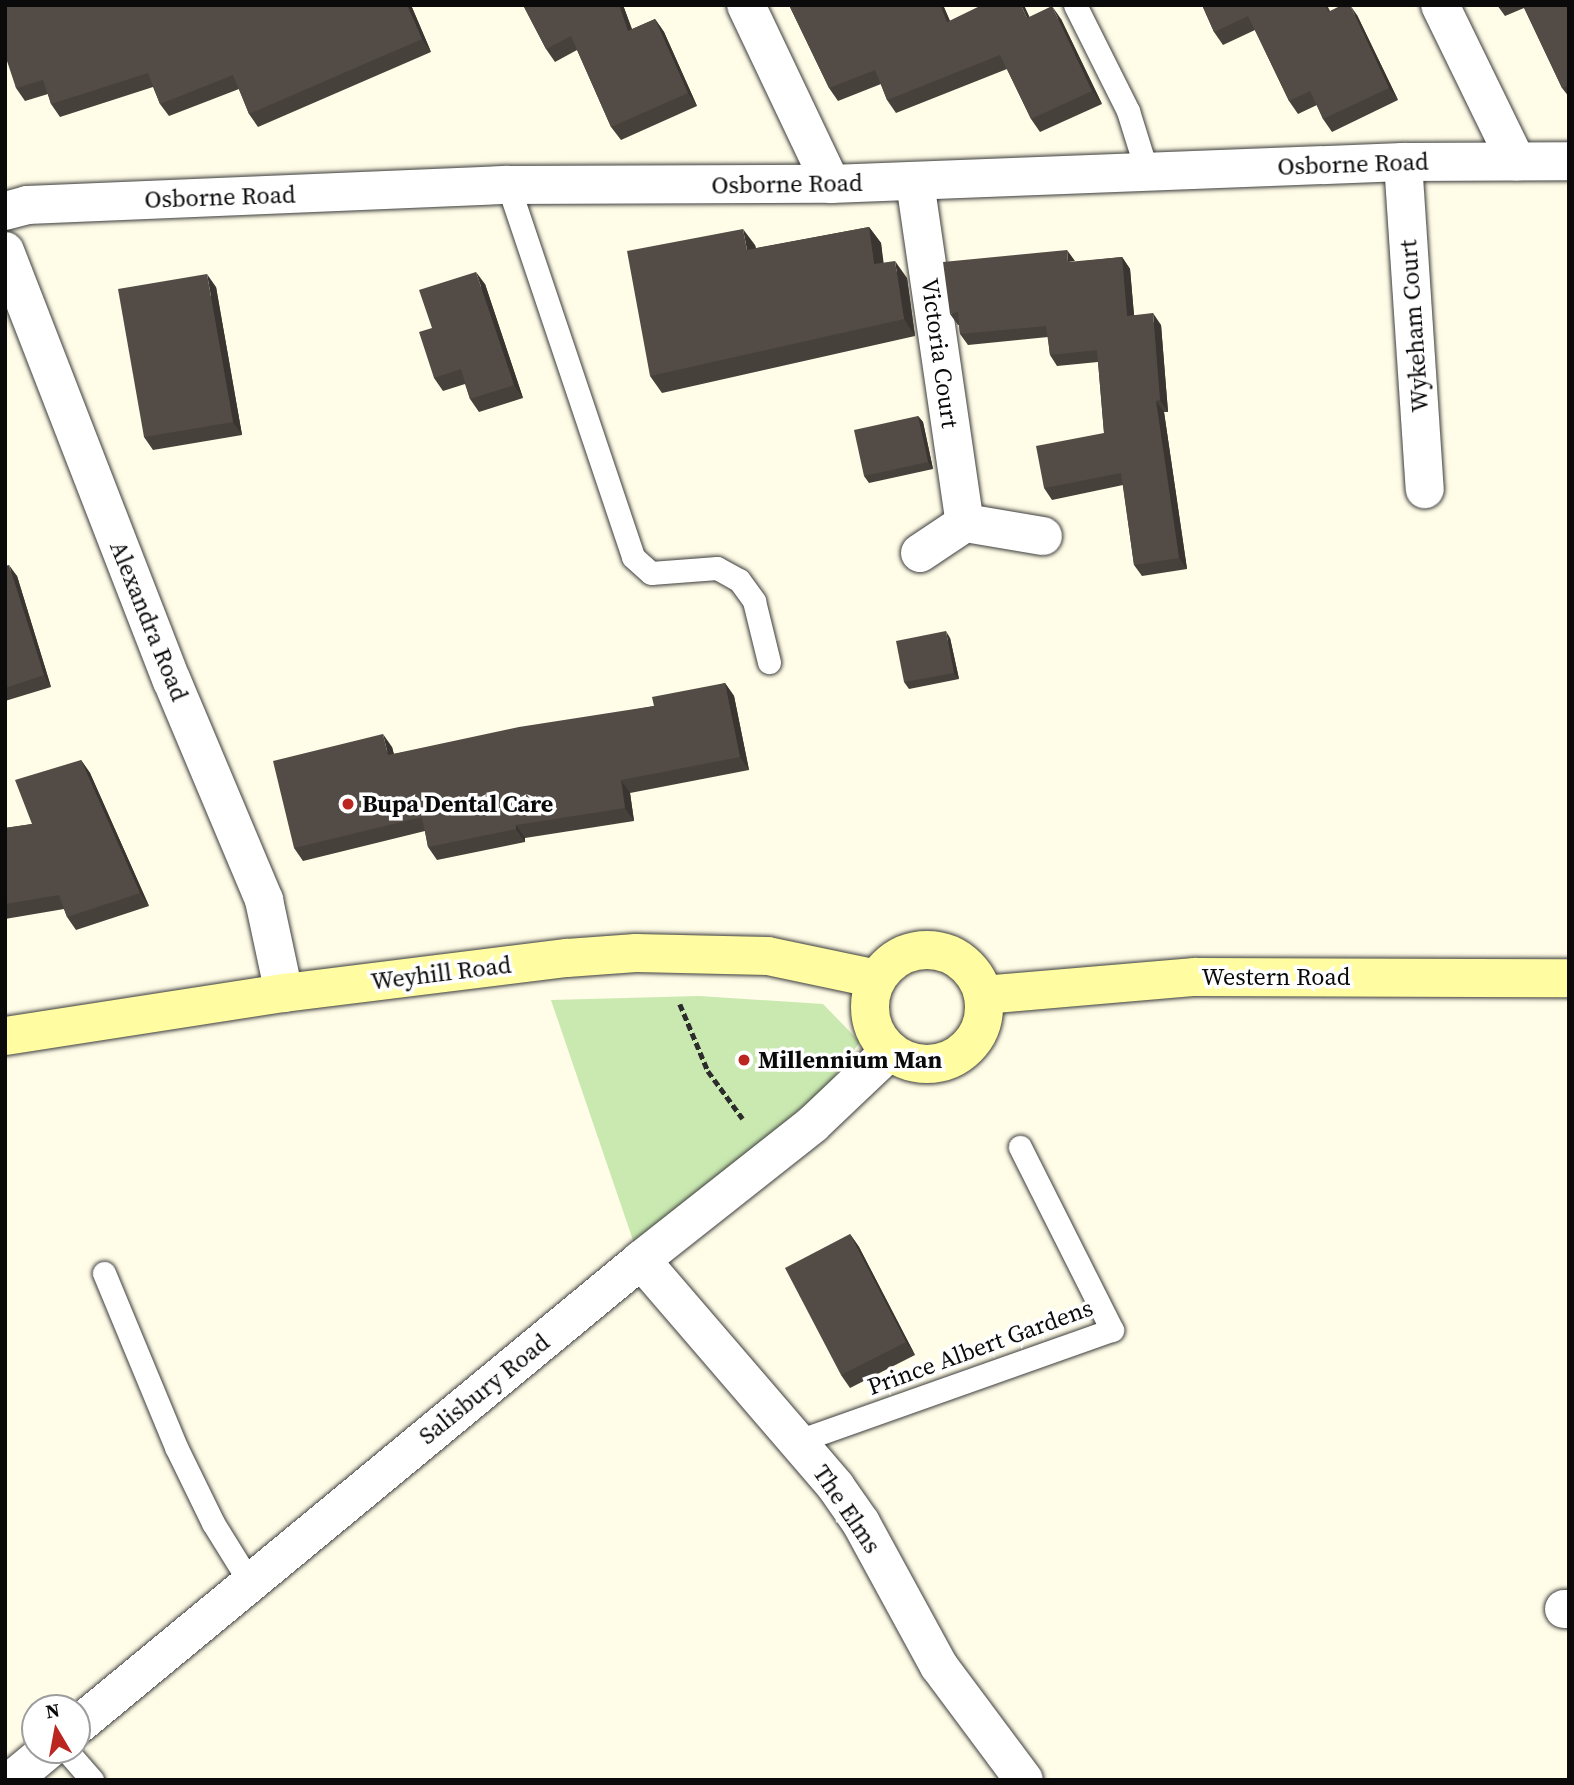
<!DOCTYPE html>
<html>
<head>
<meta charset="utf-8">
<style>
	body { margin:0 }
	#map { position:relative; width:1574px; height:1785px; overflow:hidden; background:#fffce7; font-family:"Source Serif 4",serif }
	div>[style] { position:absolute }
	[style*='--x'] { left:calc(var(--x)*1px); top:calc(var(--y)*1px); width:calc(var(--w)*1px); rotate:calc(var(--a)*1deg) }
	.green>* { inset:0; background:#cae9b1 }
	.path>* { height:4.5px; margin-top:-2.25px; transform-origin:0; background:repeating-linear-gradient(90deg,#2c2c2c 0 7px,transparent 0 10.5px) }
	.roads { filter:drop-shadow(0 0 2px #3d3d3d) drop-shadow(0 0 2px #3d3d3d) }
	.service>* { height:23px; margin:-11.5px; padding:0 11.5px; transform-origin:11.5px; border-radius:11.5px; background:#fff }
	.minor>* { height:38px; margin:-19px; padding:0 19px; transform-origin:19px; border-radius:19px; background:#fff }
	.tertiary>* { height:38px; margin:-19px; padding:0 19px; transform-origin:19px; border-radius:19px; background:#fff }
	.secondary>* { height:38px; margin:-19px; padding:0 19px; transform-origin:19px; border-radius:19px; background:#fffca2 }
	.secondary>.ring { margin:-19px; padding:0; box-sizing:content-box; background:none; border:38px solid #fffca2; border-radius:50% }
	.wall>* { inset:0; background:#47413c }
	.shaded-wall>* { inset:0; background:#3a3531 }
	.building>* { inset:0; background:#534c46 }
	.dots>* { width:19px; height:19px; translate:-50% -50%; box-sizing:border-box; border:4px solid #fff; border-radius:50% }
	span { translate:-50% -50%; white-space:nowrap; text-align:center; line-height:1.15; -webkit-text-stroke:7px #fff; paint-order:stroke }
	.street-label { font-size:24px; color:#0a0a0a }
	.poi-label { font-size:24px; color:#0a0a0a; font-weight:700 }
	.left { translate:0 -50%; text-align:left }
	.frame { position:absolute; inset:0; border:7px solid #0a0a0a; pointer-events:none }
	.north { position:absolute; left:21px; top:1694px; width:70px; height:70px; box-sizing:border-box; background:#fff; border:2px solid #9d9d9d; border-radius:50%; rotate:350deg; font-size:19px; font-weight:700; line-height:28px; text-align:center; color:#0a0a0a }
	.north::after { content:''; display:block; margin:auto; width:24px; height:32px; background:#bc2621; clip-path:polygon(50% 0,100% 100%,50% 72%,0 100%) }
</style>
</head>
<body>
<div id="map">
	<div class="green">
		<div style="clip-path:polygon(699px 996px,823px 1004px,860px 1042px,828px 1085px,636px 1249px,551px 1000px)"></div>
	</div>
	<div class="path">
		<div style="--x:680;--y:1004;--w:73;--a:67.3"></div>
		<div style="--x:708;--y:1071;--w:59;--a:53.9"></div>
	</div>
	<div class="roads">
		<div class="service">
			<div style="--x:1075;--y:5;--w:119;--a:63.4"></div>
			<div style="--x:1128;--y:111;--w:64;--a:72.7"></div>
			<div style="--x:508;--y:185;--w:392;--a:71.4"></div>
			<div style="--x:633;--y:557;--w:24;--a:42"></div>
			<div style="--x:651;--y:573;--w:66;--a:-4.3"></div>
			<div style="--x:717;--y:568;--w:25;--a:29"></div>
			<div style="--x:739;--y:580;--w:26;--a:54"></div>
			<div style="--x:754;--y:601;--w:63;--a:76.2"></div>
			<div style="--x:104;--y:1273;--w:188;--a:67.5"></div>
			<div style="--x:176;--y:1447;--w:85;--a:64"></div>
			<div style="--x:213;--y:1523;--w:68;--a:58.2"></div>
			<div style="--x:798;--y:1441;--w:333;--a:-19.5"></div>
			<div style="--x:1112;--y:1330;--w:205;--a:-116.7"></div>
			<div style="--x:66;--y:1750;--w:40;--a:49"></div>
		</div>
		<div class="minor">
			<div style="--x:746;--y:5;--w:198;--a:64.6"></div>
			<div style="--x:1440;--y:5;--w:174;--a:64"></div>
			<div style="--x:1403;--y:162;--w:328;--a:86.2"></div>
			<div style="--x:915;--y:182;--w:345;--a:81.7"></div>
			<div style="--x:5;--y:211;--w:23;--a:-15"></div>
			<div style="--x:27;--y:205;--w:481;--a:-2.4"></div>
			<div style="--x:508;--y:185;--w:323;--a:-0.2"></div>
			<div style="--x:831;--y:184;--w:572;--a:-2.2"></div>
			<div style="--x:1403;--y:162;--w:166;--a:-0.3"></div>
			<div style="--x:5;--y:251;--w:461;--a:68.8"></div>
			<div style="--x:172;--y:681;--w:238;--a:67.2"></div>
			<div style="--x:264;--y:900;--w:95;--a:77.9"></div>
			<div style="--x:920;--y:553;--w:54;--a:-33.7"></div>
			<div style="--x:965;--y:523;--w:79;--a:9.5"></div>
			<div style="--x:641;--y:1260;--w:299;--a:49.3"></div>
			<div style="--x:836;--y:1487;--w:44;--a:55.2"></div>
			<div style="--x:861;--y:1523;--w:163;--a:61.4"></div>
			<div style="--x:939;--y:1666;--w:142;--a:53.3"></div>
			<div style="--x:1564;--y:1609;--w:5;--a:0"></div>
		</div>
		<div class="tertiary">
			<div style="--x:77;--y:1726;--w:732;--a:-39.56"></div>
			<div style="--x:641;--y:1260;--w:219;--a:-38.3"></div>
			<div style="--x:813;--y:1124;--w:106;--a:-43.5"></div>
			<div style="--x:12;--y:1780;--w:47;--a:-39.8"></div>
		</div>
		<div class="secondary">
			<div class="ring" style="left:870px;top:950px;width:76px;height:76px"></div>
			<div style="--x:983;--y:995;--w:213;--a:-4.9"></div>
			<div style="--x:1195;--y:977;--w:374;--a:0.2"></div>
			<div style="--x:5;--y:1036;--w:282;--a:-8.8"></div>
			<div style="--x:284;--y:993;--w:285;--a:-7.1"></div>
			<div style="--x:567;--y:958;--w:69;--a:-4.1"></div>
			<div style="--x:636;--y:953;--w:132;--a:1.3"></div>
			<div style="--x:768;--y:956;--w:111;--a:11.9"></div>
		</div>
	</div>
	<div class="wall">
		<div style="clip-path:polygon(5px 5px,411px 5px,431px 52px,258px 127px,249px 114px,239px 89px,169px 116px,160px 104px,153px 87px,60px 117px,51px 104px,48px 94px,25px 101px,16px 88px)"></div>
		<div style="clip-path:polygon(523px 5px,623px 5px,632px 29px,655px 19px,664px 32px,697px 106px,621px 140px,611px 127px,577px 50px,555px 62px,546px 49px)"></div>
		<div style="clip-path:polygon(789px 5px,943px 5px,950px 21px,1030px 17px,1061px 19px,1102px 104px,1040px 132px,1031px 119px,1007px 69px,896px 113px,887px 100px,881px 84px,838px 101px,829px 88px)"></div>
		<div style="clip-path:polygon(1202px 5px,1327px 5px,1330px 11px,1357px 15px,1398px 100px,1332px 132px,1323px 119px,1317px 105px,1298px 114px,1289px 101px,1255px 30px,1223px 45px,1214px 32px)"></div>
		<div style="clip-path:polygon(1497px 5px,1569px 5px,1569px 97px,1562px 88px,1524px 8px,1505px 16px)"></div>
		<div style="clip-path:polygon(869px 227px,881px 243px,883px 263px,907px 278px,915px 336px,662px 393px,650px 376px,755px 245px,756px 248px)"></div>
		<div style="clip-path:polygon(1122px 257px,1130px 269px,1134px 315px,1161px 325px,1168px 412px,1164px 412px,1187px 569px,1142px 576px,1134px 565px,1123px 485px,1052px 500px,1044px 488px,1104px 433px,1098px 362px,1057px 366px,1050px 355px,1048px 337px,968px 345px,960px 334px,959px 325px,958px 325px,950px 314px,1075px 262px)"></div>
		<div style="clip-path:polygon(485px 284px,523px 398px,479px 412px,470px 399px,465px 384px,443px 391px,434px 378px,432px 328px)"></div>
		<div style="clip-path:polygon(216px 287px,242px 435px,153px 450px,144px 437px)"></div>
		<div style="clip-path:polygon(918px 416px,923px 422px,933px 469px,869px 483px,864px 476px)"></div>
		<div style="clip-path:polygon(5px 566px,17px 576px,51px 687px,5px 701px)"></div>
		<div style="clip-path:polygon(950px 638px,959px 679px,909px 689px,904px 682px)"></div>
		<div style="clip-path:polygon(725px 683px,734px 696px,749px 770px,630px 793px,634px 821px,525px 838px,525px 842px,437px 860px,428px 847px,425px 831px,303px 861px,294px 848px,392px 747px,394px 754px,654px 706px)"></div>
		<div style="clip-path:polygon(81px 760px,90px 773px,149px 906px,76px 930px,67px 917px,64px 909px,5px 919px,5px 828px,32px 824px)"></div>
		<div style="clip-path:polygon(850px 1234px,859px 1247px,915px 1355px,850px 1388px,841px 1375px)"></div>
	</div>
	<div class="shaded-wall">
		<div style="clip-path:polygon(407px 5px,411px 5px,431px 52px,422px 39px)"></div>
		<div style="clip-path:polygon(619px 5px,623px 5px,637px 44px,628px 31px)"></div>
		<div style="clip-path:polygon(940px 5px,943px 5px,956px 35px,947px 22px)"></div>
		<div style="clip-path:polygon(1021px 5px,1024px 5px,1036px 31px,1027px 18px)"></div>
		<div style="clip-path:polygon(1350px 5px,1357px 15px,1398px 100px,1389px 88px)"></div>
		<div style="clip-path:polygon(1052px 6px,1061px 19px,1102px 104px,1092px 91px)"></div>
		<div style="clip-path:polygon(655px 19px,664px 32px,697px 106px,688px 93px)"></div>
		<div style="clip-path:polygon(869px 227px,881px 243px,886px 281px,874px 264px)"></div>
		<div style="clip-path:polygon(743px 229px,755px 245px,759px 267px,747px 250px)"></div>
		<div style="clip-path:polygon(1067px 250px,1075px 261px,1068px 262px)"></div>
		<div style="clip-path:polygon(1122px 257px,1130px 269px,1135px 327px,1127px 316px)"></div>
		<div style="clip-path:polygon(895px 261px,907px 278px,915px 336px,904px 319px)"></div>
		<div style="clip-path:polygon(476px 272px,485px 284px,523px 398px,514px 385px)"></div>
		<div style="clip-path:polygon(207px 274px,216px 287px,242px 435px,233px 422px)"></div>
		<div style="clip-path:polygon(1153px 313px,1161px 325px,1168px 412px,1160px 400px)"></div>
		<div style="clip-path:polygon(1156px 401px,1164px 412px,1187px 569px,1179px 558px)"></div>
		<div style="clip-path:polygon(918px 416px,923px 422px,933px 469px,928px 462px)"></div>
		<div style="clip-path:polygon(9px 565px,17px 576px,51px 687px,44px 675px)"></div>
		<div style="clip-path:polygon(946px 631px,950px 638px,959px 679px,954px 673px)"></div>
		<div style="clip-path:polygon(725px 683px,734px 696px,749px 770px,740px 757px)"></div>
		<div style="clip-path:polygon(383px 734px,392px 747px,397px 768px,388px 755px)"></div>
		<div style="clip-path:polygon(81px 760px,90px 773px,149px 906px,140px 893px)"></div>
		<div style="clip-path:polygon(621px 780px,630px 793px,634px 821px,625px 808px)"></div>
		<div style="clip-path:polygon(516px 825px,525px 838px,525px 842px,516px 829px)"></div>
		<div style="clip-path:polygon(850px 1234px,859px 1247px,915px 1355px,906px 1342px)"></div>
	</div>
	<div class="building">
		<div style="clip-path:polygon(5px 5px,407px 5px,422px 39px,249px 114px,233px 75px,160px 104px,148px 73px,51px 104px,43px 80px,16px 88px,5px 55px)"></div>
		<div style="clip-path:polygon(523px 5px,619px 5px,628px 31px,655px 19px,688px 93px,611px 127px,571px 36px,546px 49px)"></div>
		<div style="clip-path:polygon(789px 5px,940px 5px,947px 22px,982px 5px,1021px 5px,1027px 18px,1052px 6px,1092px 91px,1031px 119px,1000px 55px,887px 100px,875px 70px,829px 88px)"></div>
		<div style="clip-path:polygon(1202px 5px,1325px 5px,1328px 12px,1342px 5px,1350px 5px,1389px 88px,1323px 119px,1310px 91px,1289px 101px,1248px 16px,1214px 32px)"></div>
		<div style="clip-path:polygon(1523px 5px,1569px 5px,1569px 85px,1562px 88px)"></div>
		<div style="clip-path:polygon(869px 227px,874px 264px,895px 261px,904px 319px,650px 376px,627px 251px,743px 229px,747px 250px)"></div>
		<div style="clip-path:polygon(1067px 250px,1068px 262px,1122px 257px,1127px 316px,1153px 313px,1160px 400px,1156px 401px,1179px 558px,1134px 565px,1121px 473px,1044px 488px,1036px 446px,1104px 433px,1097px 350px,1050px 355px,1046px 326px,960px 334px,958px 312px,950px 314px,943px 262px)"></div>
		<div style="clip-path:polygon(476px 272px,514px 385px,470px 399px,461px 369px,434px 378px,419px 332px,432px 328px,419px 290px)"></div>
		<div style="clip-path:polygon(207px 274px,233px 422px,144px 437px,118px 289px)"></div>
		<div style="clip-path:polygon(918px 416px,928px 462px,864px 476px,854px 430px)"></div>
		<div style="clip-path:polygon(9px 565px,44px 675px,5px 688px,5px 566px)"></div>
		<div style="clip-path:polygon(946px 631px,954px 673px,904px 682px,896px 641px)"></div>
		<div style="clip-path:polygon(725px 683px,740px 757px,621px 780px,625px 808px,516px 825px,516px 829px,428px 847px,422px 817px,294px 848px,273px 761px,383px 734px,388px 755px,519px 727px,654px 706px,652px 697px)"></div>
		<div style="clip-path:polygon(81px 760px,140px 893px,67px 917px,59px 895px,5px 904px,5px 828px,32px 824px,15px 780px)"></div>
		<div style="clip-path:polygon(850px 1234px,906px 1342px,841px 1375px,785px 1268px)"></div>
	</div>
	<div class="dots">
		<div style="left:348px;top:804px;background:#bc2621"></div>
		<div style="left:744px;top:1060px;background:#bc2621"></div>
	</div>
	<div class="street-label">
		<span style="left:1353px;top:164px;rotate:-2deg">Osborne Road</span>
		<span style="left:787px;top:184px;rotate:-1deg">Osborne Road</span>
		<span style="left:220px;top:197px;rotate:-2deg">Osborne Road</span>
		<span style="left:1414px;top:326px;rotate:-94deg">Wykeham Court</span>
		<span style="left:940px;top:353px;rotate:82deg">Victoria Court</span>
		<span style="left:149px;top:621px;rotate:68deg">Alexandra Road</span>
		<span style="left:441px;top:973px;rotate:-7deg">Weyhill Road</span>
		<span style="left:1276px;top:977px">Western Road</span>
		<span style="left:980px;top:1347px;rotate:-20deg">Prince Albert Gardens</span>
		<span style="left:484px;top:1389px;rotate:-39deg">Salisbury Road</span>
		<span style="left:847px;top:1509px;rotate:56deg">The Elms</span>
	</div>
	<div class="poi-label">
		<span class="left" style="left:362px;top:804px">Bupa Dental Care</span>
		<span class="left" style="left:758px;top:1060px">Millennium Man</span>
	</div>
	<div class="frame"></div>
	<div class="north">N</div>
</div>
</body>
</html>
